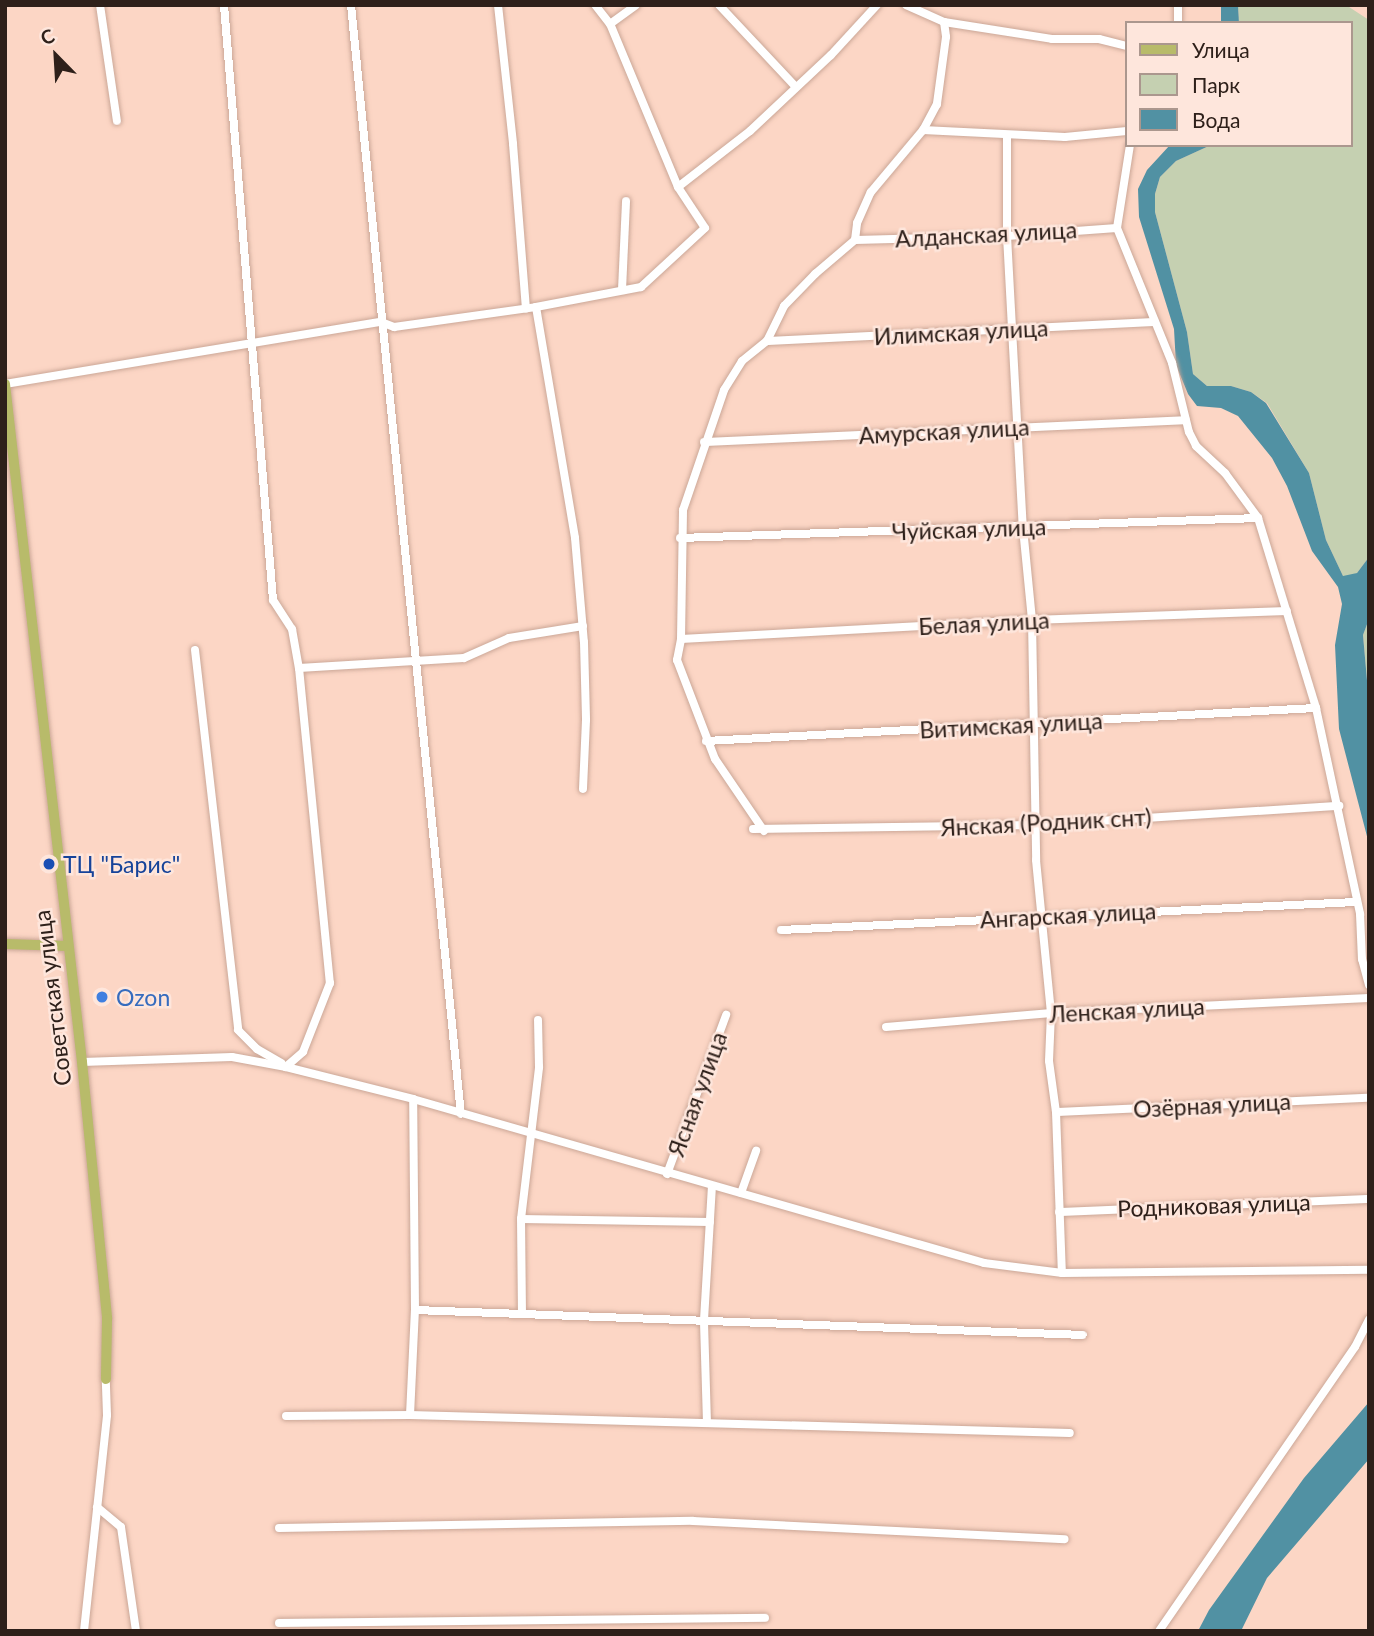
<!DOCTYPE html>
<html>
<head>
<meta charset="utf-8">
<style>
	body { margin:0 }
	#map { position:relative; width:1374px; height:1636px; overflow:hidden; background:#fcd6c5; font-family:Lato,sans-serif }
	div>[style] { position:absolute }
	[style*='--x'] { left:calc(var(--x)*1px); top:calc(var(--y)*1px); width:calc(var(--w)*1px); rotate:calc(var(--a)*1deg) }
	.green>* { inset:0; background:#c5d0b1 }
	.water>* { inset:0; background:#5191a3 }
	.roads { filter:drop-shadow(0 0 2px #cba797) drop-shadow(0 0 2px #cba797) }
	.minor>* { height:8px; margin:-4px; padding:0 4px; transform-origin:4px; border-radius:4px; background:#fff }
	.major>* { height:10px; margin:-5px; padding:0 5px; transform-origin:5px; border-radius:5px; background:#b8bb6a }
	.dots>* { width:19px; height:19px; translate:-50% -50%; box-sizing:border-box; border:4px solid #fee6dc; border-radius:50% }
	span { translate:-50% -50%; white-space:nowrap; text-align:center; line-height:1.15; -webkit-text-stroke:5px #fee6dc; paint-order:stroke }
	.street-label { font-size:23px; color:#2e201a }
	.transit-label { font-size:23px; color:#164399 }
	.left { translate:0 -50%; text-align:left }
	.shop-label { font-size:23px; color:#366cbe }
	.frame { position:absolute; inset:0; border:7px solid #2e201a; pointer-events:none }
	.legend { position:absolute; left:1125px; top:21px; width:228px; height:126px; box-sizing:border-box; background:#fee6dc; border:2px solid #ab978e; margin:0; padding:9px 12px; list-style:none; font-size:21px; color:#2e201a }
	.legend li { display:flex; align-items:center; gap:14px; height:35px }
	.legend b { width:35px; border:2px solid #ab978e }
	.north { position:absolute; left:21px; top:21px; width:70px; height:70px; -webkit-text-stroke:5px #fee6dc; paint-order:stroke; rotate:336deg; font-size:19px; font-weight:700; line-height:28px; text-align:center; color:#2e201a }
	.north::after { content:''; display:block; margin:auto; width:24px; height:32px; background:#2e201a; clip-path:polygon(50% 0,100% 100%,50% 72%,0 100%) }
</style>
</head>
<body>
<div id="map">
	<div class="green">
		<div style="clip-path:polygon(1238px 5px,1346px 5px,1369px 20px,1369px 557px,1357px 573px,1349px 577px,1343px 576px,1326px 540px,1309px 473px,1267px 403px,1251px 392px,1231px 386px,1207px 386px,1193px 374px,1187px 332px,1155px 212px,1155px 194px,1160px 177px,1176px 161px,1211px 145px,1351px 145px,1351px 23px,1239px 23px)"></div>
		<div style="clip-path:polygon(1369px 619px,1369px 703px,1363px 635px)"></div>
	</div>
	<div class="water">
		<div style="clip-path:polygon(1221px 5px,1238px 5px,1239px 23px,1221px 23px)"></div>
		<div style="clip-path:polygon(1170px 145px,1211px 145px,1176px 161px,1160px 177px,1155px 194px,1155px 212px,1187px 332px,1193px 374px,1207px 386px,1231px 386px,1251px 392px,1266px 403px,1309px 473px,1326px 540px,1343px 576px,1357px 573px,1369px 557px,1369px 619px,1363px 635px,1369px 703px,1369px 844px,1339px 729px,1335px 645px,1342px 604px,1338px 587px,1312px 551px,1287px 486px,1272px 458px,1238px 416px,1221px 408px,1197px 406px,1188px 394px,1176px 365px,1174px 329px,1139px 217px,1138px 189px,1147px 170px)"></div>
		<div style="clip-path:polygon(1369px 1402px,1369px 1459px,1267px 1578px,1241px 1631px,1198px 1631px,1209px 1610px,1304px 1478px)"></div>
	</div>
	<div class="roads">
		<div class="minor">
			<div style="--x:100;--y:5;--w:117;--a:81.7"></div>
			<div style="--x:224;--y:5;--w:597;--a:85.29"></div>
			<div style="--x:273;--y:600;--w:35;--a:57"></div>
			<div style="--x:292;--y:629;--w:40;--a:80"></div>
			<div style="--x:299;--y:668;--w:317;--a:84.4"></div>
			<div style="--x:330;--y:983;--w:74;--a:111.4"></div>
			<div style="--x:303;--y:1052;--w:23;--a:139"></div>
			<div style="--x:351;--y:5;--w:1114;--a:84.34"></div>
			<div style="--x:498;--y:5;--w:140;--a:83.8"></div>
			<div style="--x:513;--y:144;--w:165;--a:85.5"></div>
			<div style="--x:719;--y:5;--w:112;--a:46.8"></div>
			<div style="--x:906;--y:5;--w:42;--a:24.1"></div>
			<div style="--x:944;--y:22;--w:109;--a:8.9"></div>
			<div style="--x:1052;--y:39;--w:47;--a:0"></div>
			<div style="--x:1099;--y:39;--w:29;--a:14"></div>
			<div style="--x:1178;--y:5;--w:18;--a:90"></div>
			<div style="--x:944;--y:22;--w:15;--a:82"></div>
			<div style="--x:946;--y:37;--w:68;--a:97.7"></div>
			<div style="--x:937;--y:104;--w:30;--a:118"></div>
			<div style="--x:923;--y:130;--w:142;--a:2.8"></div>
			<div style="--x:1065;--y:137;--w:62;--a:-5.5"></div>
			<div style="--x:610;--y:24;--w:32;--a:-36"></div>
			<div style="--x:1007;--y:135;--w:101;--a:90"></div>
			<div style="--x:1007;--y:236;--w:292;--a:86.9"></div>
			<div style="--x:1023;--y:528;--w:92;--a:84.4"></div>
			<div style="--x:1032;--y:620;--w:240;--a:89"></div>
			<div style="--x:1036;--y:860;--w:154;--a:84.4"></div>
			<div style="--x:1051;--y:1013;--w:48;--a:92.4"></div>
			<div style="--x:1049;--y:1061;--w:51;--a:82.2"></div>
			<div style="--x:1056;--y:1112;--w:161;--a:87.9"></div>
			<div style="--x:1130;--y:145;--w:84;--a:98.9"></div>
			<div style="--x:1117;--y:228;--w:146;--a:67.8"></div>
			<div style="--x:1172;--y:363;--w:71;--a:76.2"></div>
			<div style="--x:1189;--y:432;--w:16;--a:63"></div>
			<div style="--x:1196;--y:446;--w:40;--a:43"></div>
			<div style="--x:1225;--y:473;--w:56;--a:53.7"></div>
			<div style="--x:1258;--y:518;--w:199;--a:73"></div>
			<div style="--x:1316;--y:708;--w:211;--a:77.9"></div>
			<div style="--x:1360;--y:914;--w:45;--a:87.5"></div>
			<div style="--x:1362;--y:959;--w:27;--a:75"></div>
			<div style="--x:678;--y:187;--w:91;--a:-37.9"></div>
			<div style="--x:750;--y:131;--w:111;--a:-43.2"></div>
			<div style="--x:831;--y:55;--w:68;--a:-47.4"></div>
			<div style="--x:855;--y:240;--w:152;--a:-1.5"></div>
			<div style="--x:1007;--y:236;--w:110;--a:-4.2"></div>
			<div style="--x:622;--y:290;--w:89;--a:-87.4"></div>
			<div style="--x:536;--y:307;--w:234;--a:80.4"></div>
			<div style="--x:575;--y:538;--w:104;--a:85.1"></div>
			<div style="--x:584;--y:642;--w:78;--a:88.5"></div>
			<div style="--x:586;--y:720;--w:69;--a:92.5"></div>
			<div style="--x:767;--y:341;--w:388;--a:-2.8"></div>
			<div style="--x:5;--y:384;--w:381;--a:-9.4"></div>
			<div style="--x:381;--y:322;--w:14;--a:21"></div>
			<div style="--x:394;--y:327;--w:143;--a:-8"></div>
			<div style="--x:536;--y:307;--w:107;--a:-10.8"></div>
			<div style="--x:641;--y:287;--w:87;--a:-42.7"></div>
			<div style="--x:705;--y:228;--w:49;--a:-123.4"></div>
			<div style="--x:678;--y:187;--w:177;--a:-112.6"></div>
			<div style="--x:610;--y:24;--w:24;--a:-128"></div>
			<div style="--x:704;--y:442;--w:482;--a:-2.6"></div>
			<div style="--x:680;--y:538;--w:578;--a:-1.98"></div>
			<div style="--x:681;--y:639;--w:352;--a:-3.1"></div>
			<div style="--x:1032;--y:620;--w:255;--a:-2"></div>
			<div style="--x:195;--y:650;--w:382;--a:83.5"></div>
			<div style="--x:238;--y:1030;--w:27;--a:45"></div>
			<div style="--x:257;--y:1049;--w:28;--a:30"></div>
			<div style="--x:299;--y:668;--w:165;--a:-3.5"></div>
			<div style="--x:464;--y:658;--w:49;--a:-24"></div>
			<div style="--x:509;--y:638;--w:75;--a:-9.2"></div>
			<div style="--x:706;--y:741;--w:611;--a:-3.1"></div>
			<div style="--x:753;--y:829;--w:282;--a:-0.8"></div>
			<div style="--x:1035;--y:825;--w:305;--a:-3.6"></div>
			<div style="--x:764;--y:831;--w:87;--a:-124.2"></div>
			<div style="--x:715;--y:759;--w:106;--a:-111"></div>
			<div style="--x:677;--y:660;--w:21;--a:-79"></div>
			<div style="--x:681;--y:639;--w:129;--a:-89.1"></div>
			<div style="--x:683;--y:510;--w:127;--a:-71.1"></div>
			<div style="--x:724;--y:390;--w:34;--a:-58"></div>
			<div style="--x:742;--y:361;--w:32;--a:-39"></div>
			<div style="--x:767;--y:341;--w:39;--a:-64"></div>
			<div style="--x:784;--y:306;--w:45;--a:-45.9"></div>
			<div style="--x:815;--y:274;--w:52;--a:-40.4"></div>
			<div style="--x:855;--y:240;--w:17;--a:-83"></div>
			<div style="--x:857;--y:223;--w:34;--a:-66"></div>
			<div style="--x:871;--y:192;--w:81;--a:-50"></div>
			<div style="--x:781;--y:930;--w:576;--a:-2.79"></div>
			<div style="--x:886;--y:1027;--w:166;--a:-4.8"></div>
			<div style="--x:1051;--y:1013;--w:318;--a:-2.7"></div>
			<div style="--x:82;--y:1062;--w:150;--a:-1.9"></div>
			<div style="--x:232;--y:1057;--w:55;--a:10.5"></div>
			<div style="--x:286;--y:1067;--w:131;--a:14.1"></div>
			<div style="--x:413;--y:1099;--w:594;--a:16.02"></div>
			<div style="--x:984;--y:1263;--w:79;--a:7.3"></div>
			<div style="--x:1062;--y:1273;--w:307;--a:-0.6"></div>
			<div style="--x:1056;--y:1112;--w:313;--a:-2.6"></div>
			<div style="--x:667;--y:1174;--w:170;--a:-69.6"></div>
			<div style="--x:741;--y:1193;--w:45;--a:-70.3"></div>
			<div style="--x:1059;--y:1212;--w:310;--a:-2.4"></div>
			<div style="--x:521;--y:1219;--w:189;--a:0.9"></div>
			<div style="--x:415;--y:1310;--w:668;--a:2.14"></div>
			<div style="--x:522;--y:1314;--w:95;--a:-90.6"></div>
			<div style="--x:521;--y:1219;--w:153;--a:-83.2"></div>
			<div style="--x:539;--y:1067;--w:47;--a:-91.2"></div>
			<div style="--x:410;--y:1415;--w:105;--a:-87.3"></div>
			<div style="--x:415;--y:1310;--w:211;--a:-90.5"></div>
			<div style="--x:286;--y:1416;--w:124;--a:-0.5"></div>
			<div style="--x:410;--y:1415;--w:660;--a:1.56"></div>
			<div style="--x:707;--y:1423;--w:103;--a:-91.7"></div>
			<div style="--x:704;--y:1320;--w:134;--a:-86.6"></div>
			<div style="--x:97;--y:1507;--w:31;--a:40"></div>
			<div style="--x:121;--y:1527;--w:105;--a:81.8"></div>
			<div style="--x:279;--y:1528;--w:414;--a:-1"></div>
			<div style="--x:693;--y:1521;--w:372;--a:2.8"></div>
			<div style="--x:279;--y:1623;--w:486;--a:-0.6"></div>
			<div style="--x:84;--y:1631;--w:217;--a:-83.9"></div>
			<div style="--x:107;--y:1415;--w:36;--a:-92"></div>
			<div style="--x:1159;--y:1631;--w:345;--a:-55.4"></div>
			<div style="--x:1355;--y:1347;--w:31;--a:-63"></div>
		</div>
		<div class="major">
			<div style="--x:5;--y:384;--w:682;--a:83.52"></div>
			<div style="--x:82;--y:1062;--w:258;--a:84.4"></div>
			<div style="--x:107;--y:1319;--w:60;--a:91"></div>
			<div style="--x:5;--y:944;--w:62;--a:1.8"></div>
		</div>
	</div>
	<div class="dots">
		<div style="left:49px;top:864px;background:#1a4fb4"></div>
		<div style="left:102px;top:997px;background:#3f7fe0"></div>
	</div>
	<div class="street-label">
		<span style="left:986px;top:234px;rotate:-3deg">Алданская улица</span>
		<span style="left:961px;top:332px;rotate:-3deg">Илимская улица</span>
		<span style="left:944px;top:431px;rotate:-3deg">Амурская улица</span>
		<span style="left:969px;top:529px;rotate:-2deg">Чуйская улица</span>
		<span style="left:984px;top:623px;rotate:-3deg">Белая улица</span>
		<span style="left:1011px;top:725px;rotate:-3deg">Витимская улица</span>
		<span style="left:1046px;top:822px;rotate:-3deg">Янская (Родник снт)</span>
		<span style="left:1068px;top:915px;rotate:-3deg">Ангарская улица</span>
		<span style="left:52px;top:998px;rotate:-97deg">Советская улица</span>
		<span style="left:1127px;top:1010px;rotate:-3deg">Ленская улица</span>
		<span style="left:697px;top:1094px;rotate:-70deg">Ясная улица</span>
		<span style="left:1212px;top:1105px;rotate:-3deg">Озёрная улица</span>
		<span style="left:1214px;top:1205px;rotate:-2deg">Родниковая улица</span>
	</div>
	<div class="transit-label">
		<span class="left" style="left:63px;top:864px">ТЦ "Барис"</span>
	</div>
	<div class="shop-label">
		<span class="left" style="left:116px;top:997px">Ozon</span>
	</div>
	<div class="frame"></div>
	<ul class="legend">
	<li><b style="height:9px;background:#b8bb6a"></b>Улица</li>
	<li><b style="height:19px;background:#c5d0b1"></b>Парк</li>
	<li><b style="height:19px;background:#5191a3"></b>Вода</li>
	</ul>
	<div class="north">С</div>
</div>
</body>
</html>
